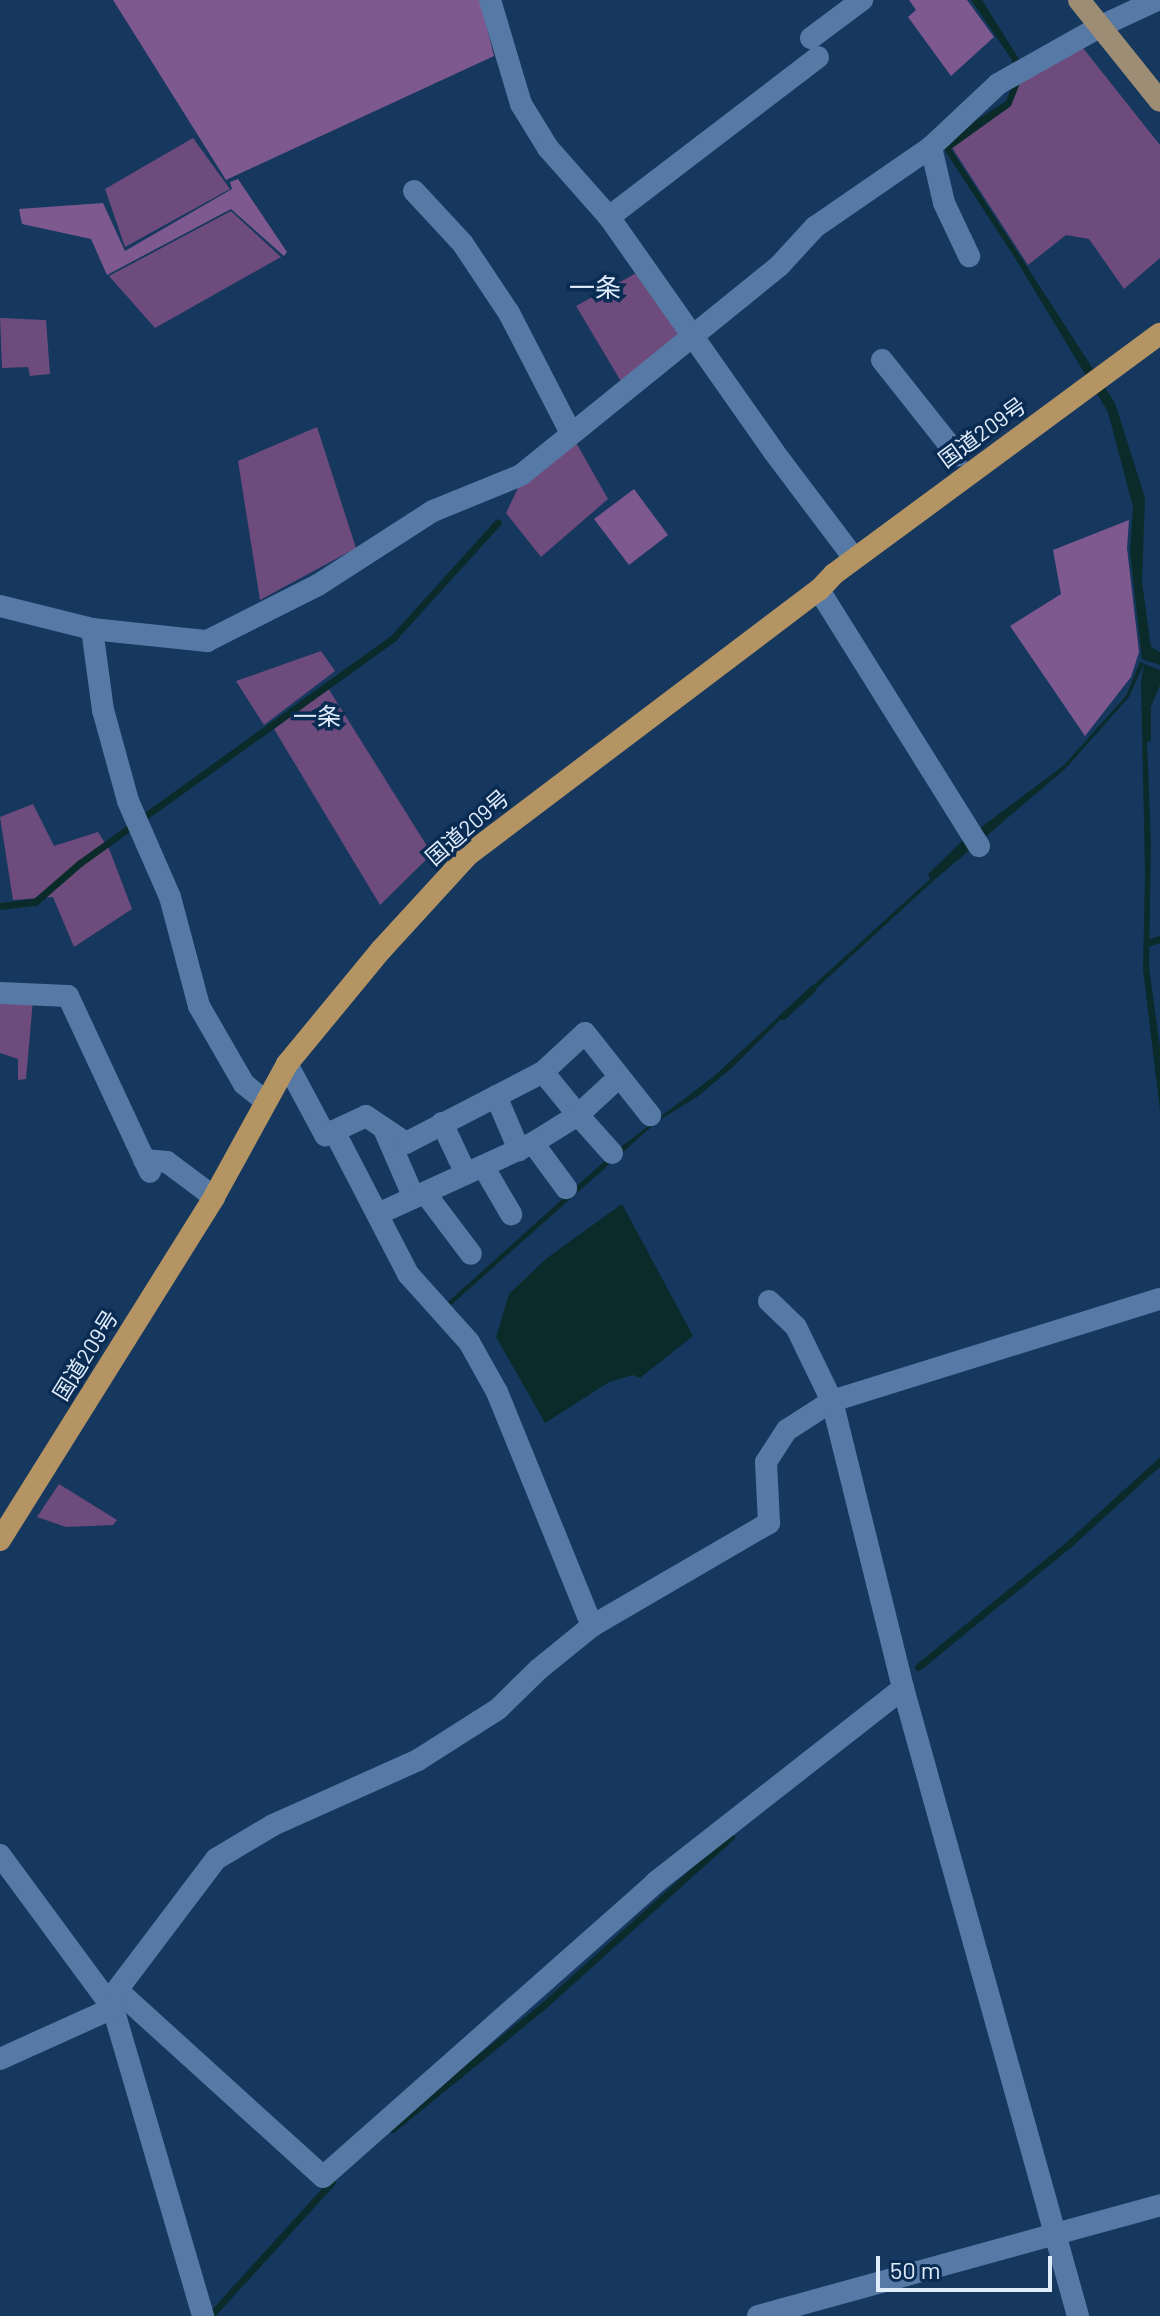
<!DOCTYPE html>
<html>
<head>
<meta charset="utf-8">
<style>
	body { margin:0 }
	#map { position:relative; width:1160px; height:2316px; overflow:hidden; background:#16375e; font-family:Barlow,"Noto Sans JP",sans-serif }
	div>[style] { position:absolute }
	[style*='--x'] { left:calc(var(--x)*1px); top:calc(var(--y)*1px); width:calc(var(--w)*1px); rotate:calc(var(--a)*1deg) }
	.green>* { inset:0; background:#6d4c7d }
	.forest>* { inset:0; background:#7e598f }
	.water>* { inset:0; background:#0b2b2b }
	.stream>* { height:7px; margin:-3.5px; padding:0 3.5px; transform-origin:3.5px; border-radius:3.5px; background:#0b2b2b }
	.minor>* { height:22px; margin:-11px; padding:0 11px; transform-origin:11px; border-radius:11px; background:#5679a5 }
	.primary>* { height:22px; margin:-11px; padding:0 11px; transform-origin:11px; border-radius:11px; background:#9d8d74 }
	.trunk>* { height:22px; margin:-11px; padding:0 11px; transform-origin:11px; border-radius:11px; background:#b59464 }
	span { translate:-50% -50%; white-space:nowrap; text-align:center; line-height:1.15; -webkit-text-stroke:7px #0a2c52; paint-order:stroke }
	.street-label { font-size:22px; color:#e0ecfb }
	.neighbourhood-label { font-size:24px; color:#e0ecfb }
	.quarter-label { font-size:26px; color:#e0ecfb }
	.scale { position:absolute; left:876px; top:2256px; width:176px; height:36px; box-sizing:border-box; border:4px solid #e0ecfb; border-top:0; padding-left:10px; font-size:24px; line-height:28px; white-space:nowrap; color:#e0ecfb; -webkit-text-stroke:6px #0a2c52; paint-order:stroke }
</style>
</head>
<body>
<div id="map">
	<div class="green">
		<div style="clip-path:polygon(1083px 48px,1160px 145px,1160px 258px,1124px 289px,1089px 239px,1066px 235px,1028px 265px,951px 146px,1010px 103px,1024px 75px)"></div>
		<div style="clip-path:polygon(193px 138px,230px 189px,125px 247px,105px 189px)"></div>
		<div style="clip-path:polygon(231px 211px,281px 257px,155px 328px,109px 276px)"></div>
		<div style="clip-path:polygon(642px 270px,680px 336px,622px 383px,576px 306px)"></div>
		<div style="clip-path:polygon(0 318px,46px 320px,50px 374px,30px 376px,28px 367px,2px 368px)"></div>
		<div style="clip-path:polygon(317px 427px,356px 548px,260px 600px,238px 461px)"></div>
		<div style="clip-path:polygon(574px 439px,608px 499px,541px 557px,506px 513px,519px 486px)"></div>
		<div style="clip-path:polygon(321px 651px,335px 671px,264px 725px,236px 681px)"></div>
		<div style="clip-path:polygon(328px 688px,432px 854px,380px 905px,274px 729px)"></div>
		<div style="clip-path:polygon(33px 804px,54px 846px,98px 832px,110px 851px,132px 909px,74px 947px,53px 897px,13px 900px,0 817px)"></div>
		<div style="clip-path:polygon(0 998px,33px 1000px,26px 1079px,18px 1080px,18px 1059px,0 1053px)"></div>
		<div style="clip-path:polygon(59px 1484px,117px 1520px,113px 1525px,66px 1527px,37px 1517px)"></div>
	</div>
	<div class="forest">
		<div style="clip-path:polygon(113px 0,480px 0,494px 56px,226px 180px)"></div>
		<div style="clip-path:polygon(909px 0,967px 0,994px 37px,951px 76px,908px 17px,916px 10px)"></div>
		<div style="clip-path:polygon(238px 179px,287px 252px,284px 256px,231px 209px,107px 275px,91px 239px,22px 224px,19px 209px,103px 203px,125px 251px,232px 189px,230px 182px)"></div>
		<div style="clip-path:polygon(634px 489px,668px 535px,629px 565px,594px 519px)"></div>
		<div style="clip-path:polygon(1129px 520px,1127px 548px,1139px 652px,1131px 677px,1085px 736px,1010px 626px,1061px 594px,1053px 550px)"></div>
	</div>
	<div class="water">
		<div style="clip-path:polygon(971px 0,982px 0,1019px 59px,1022px 78px,1011px 106px,951px 149px,1115px 403px,1145px 498px,1142px 582px,1151px 647px,1160px 652px,1160px 665px,1142px 659px,1130px 552px,1133px 507px,1108px 412px,1015px 258px,944px 149px,961px 130px,1006px 101px,1016px 77px,1012px 60px)"></div>
		<div style="clip-path:polygon(1140px 662px,1144px 664px,1129px 697px,1065px 769px,932px 882px,808px 996px,805px 993px,930px 879px,928px 874px,960px 843px,1063px 766px,1126px 696px)"></div>
		<div style="clip-path:polygon(1144px 664px,1160px 670px,1160px 685px,1146px 719px,1151px 841px,1149px 967px,1160px 1047px,1160px 1111px,1143px 969px,1145px 873px,1141px 681px)"></div>
		<div style="clip-path:polygon(787px 1009px,790px 1010px,735px 1065px,697px 1097px,659px 1120px,451px 1305px,448px 1302px,618px 1149px,713px 1077px)"></div>
		<div style="clip-path:polygon(622px 1204px,693px 1336px,640px 1378px,633px 1375px,609px 1382px,545px 1423px,496px 1337px,509px 1294px,547px 1258px)"></div>
	</div>
	<div class="stream">
		<div style="--x:1147;--y:738;--w:28;--a:-90"></div>
		<div style="--x:0;--y:906;--w:35;--a:-7"></div>
		<div style="--x:35;--y:902;--w:60;--a:-40.9"></div>
		<div style="--x:80;--y:863;--w:385;--a:-35.7"></div>
		<div style="--x:393;--y:638;--w:156;--a:-47.8"></div>
		<div style="--x:1150;--y:942;--w:10;--a:-17"></div>
		<div style="--x:783;--y:1016;--w:40;--a:-43"></div>
		<div style="--x:918;--y:1667;--w:198;--a:-39.2"></div>
		<div style="--x:1071;--y:1542;--w:120;--a:-42.3"></div>
		<div style="--x:392;--y:2129;--w:195;--a:-39.2"></div>
		<div style="--x:543;--y:2006;--w:253;--a:-42"></div>
		<div style="--x:210;--y:2316;--w:181;--a:-47.7"></div>
	</div>
	<div class="minor">
		<div style="--x:490;--y:0;--w:109;--a:73.4"></div>
		<div style="--x:521;--y:104;--w:52;--a:58.5"></div>
		<div style="--x:548;--y:148;--w:92;--a:48.5"></div>
		<div style="--x:609;--y:217;--w:287;--a:54.9"></div>
		<div style="--x:774;--y:452;--w:133;--a:53"></div>
		<div style="--x:811;--y:38;--w:64;--a:-36.7"></div>
		<div style="--x:931;--y:147;--w:57;--a:76.9"></div>
		<div style="--x:944;--y:203;--w:59;--a:64.7"></div>
		<div style="--x:414;--y:191;--w:72;--a:47.2"></div>
		<div style="--x:463;--y:244;--w:83;--a:56.3"></div>
		<div style="--x:509;--y:313;--w:135;--a:62.7"></div>
		<div style="--x:609;--y:217;--w:263;--a:-37.4"></div>
		<div style="--x:882;--y:360;--w:122;--a:51.6"></div>
		<div style="--x:819;--y:590;--w:302;--a:58"></div>
		<div style="--x:0;--y:606;--w:95;--a:14"></div>
		<div style="--x:92;--y:629;--w:116;--a:6"></div>
		<div style="--x:207;--y:641;--w:124;--a:-26.8"></div>
		<div style="--x:318;--y:585;--w:137;--a:-32.8"></div>
		<div style="--x:433;--y:511;--w:95;--a:-22.2"></div>
		<div style="--x:521;--y:475;--w:333;--a:-39"></div>
		<div style="--x:780;--y:265;--w:52;--a:-47.4"></div>
		<div style="--x:815;--y:227;--w:141;--a:-34.6"></div>
		<div style="--x:931;--y:147;--w:92;--a:-43.2"></div>
		<div style="--x:998;--y:84;--w:116;--a:-29.4"></div>
		<div style="--x:1099;--y:27;--w:64;--a:-25"></div>
		<div style="--x:92;--y:629;--w:82;--a:82.3"></div>
		<div style="--x:103;--y:710;--w:94;--a:74.6"></div>
		<div style="--x:128;--y:801;--w:105;--a:66.4"></div>
		<div style="--x:170;--y:897;--w:113;--a:75.1"></div>
		<div style="--x:199;--y:1006;--w:90;--a:60"></div>
		<div style="--x:244;--y:1084;--w:27;--a:39"></div>
		<div style="--x:0;--y:993;--w:68;--a:2.5"></div>
		<div style="--x:68;--y:996;--w:194;--a:65"></div>
		<div style="--x:287;--y:1064;--w:81;--a:61.8"></div>
		<div style="--x:325;--y:1135;--w:10;--a:-24"></div>
		<div style="--x:334;--y:1131;--w:161;--a:62.6"></div>
		<div style="--x:408;--y:1274;--w:91;--a:48.1"></div>
		<div style="--x:469;--y:1342;--w:57;--a:60.8"></div>
		<div style="--x:497;--y:1392;--w:253;--a:67.9"></div>
		<div style="--x:543;--y:1072;--w:57;--a:-42.9"></div>
		<div style="--x:585;--y:1033;--w:105;--a:51.6"></div>
		<div style="--x:496;--y:1096;--w:59;--a:66.9"></div>
		<div style="--x:442;--y:1123;--w:56;--a:64.8"></div>
		<div style="--x:384;--y:1129;--w:75;--a:66.5"></div>
		<div style="--x:334;--y:1131;--w:35;--a:-25"></div>
		<div style="--x:366;--y:1116;--w:48;--a:34"></div>
		<div style="--x:406;--y:1143;--w:154;--a:-27.4"></div>
		<div style="--x:543;--y:1072;--w:55;--a:50.9"></div>
		<div style="--x:578;--y:1115;--w:53;--a:148.1"></div>
		<div style="--x:533;--y:1143;--w:170;--a:155.4"></div>
		<div style="--x:533;--y:1143;--w:56;--a:53.7"></div>
		<div style="--x:612;--y:1153;--w:51;--a:-131.8"></div>
		<div style="--x:578;--y:1115;--w:56;--a:-42.8"></div>
		<div style="--x:144;--y:1160;--w:23;--a:5"></div>
		<div style="--x:167;--y:1162;--w:59;--a:36.7"></div>
		<div style="--x:483;--y:1166;--w:56;--a:59.7"></div>
		<div style="--x:425;--y:1193;--w:76;--a:53"></div>
		<div style="--x:769;--y:1301;--w:37;--a:44"></div>
		<div style="--x:796;--y:1327;--w:82;--a:64.1"></div>
		<div style="--x:832;--y:1401;--w:296;--a:76.1"></div>
		<div style="--x:903;--y:1688;--w:652;--a:74.43"></div>
		<div style="--x:0;--y:1855;--w:190;--a:53.6"></div>
		<div style="--x:113;--y:2008;--w:321;--a:73.7"></div>
		<div style="--x:117;--y:1990;--w:278;--a:42.2"></div>
		<div style="--x:323;--y:2177;--w:445;--a:-41.5"></div>
		<div style="--x:656;--y:1882;--w:314;--a:-38.1"></div>
		<div style="--x:113;--y:2008;--w:18;--a:-77"></div>
		<div style="--x:117;--y:1990;--w:164;--a:-52.9"></div>
		<div style="--x:216;--y:1859;--w:66;--a:-30.8"></div>
		<div style="--x:273;--y:1825;--w:159;--a:-24.1"></div>
		<div style="--x:418;--y:1760;--w:95;--a:-32.5"></div>
		<div style="--x:498;--y:1709;--w:57;--a:-44.3"></div>
		<div style="--x:539;--y:1669;--w:68;--a:-39.1"></div>
		<div style="--x:592;--y:1626;--w:205;--a:-30.2"></div>
		<div style="--x:769;--y:1523;--w:61;--a:-92.8"></div>
		<div style="--x:766;--y:1462;--w:38;--a:-57"></div>
		<div style="--x:787;--y:1430;--w:54;--a:-32.8"></div>
		<div style="--x:832;--y:1401;--w:343;--a:-17.3"></div>
		<div style="--x:0;--y:2059;--w:124;--a:-24.3"></div>
		<div style="--x:758;--y:2316;--w:417;--a:-15.4"></div>
	</div>
	<div class="primary">
		<div style="--x:1079;--y:0;--w:129;--a:51.3"></div>
	</div>
	<div class="trunk">
		<div style="--x:0;--y:1540;--w:404;--a:-58"></div>
		<div style="--x:214;--y:1197;--w:152;--a:-61.2"></div>
		<div style="--x:287;--y:1064;--w:148;--a:-50.5"></div>
		<div style="--x:381;--y:950;--w:129;--a:-47.5"></div>
		<div style="--x:468;--y:855;--w:440;--a:-37.1"></div>
		<div style="--x:819;--y:590;--w:22;--a:-47"></div>
		<div style="--x:834;--y:574;--w:405;--a:-36.4"></div>
	</div>
	<div class="street-label">
		<span style="left:982px;top:432px;rotate:-36deg">国道209号</span>
		<span style="left:467px;top:827px;rotate:-41deg">国道209号</span>
		<span style="left:85px;top:1355px;rotate:-58deg">国道209号</span>
	</div>
	<div class="neighbourhood-label">
		<span style="left:317px;top:716px">一条</span>
	</div>
	<div class="quarter-label">
		<span style="left:595px;top:287px">一条</span>
	</div>
	<div class="scale">50 m</div>
</div>
</body>
</html>
